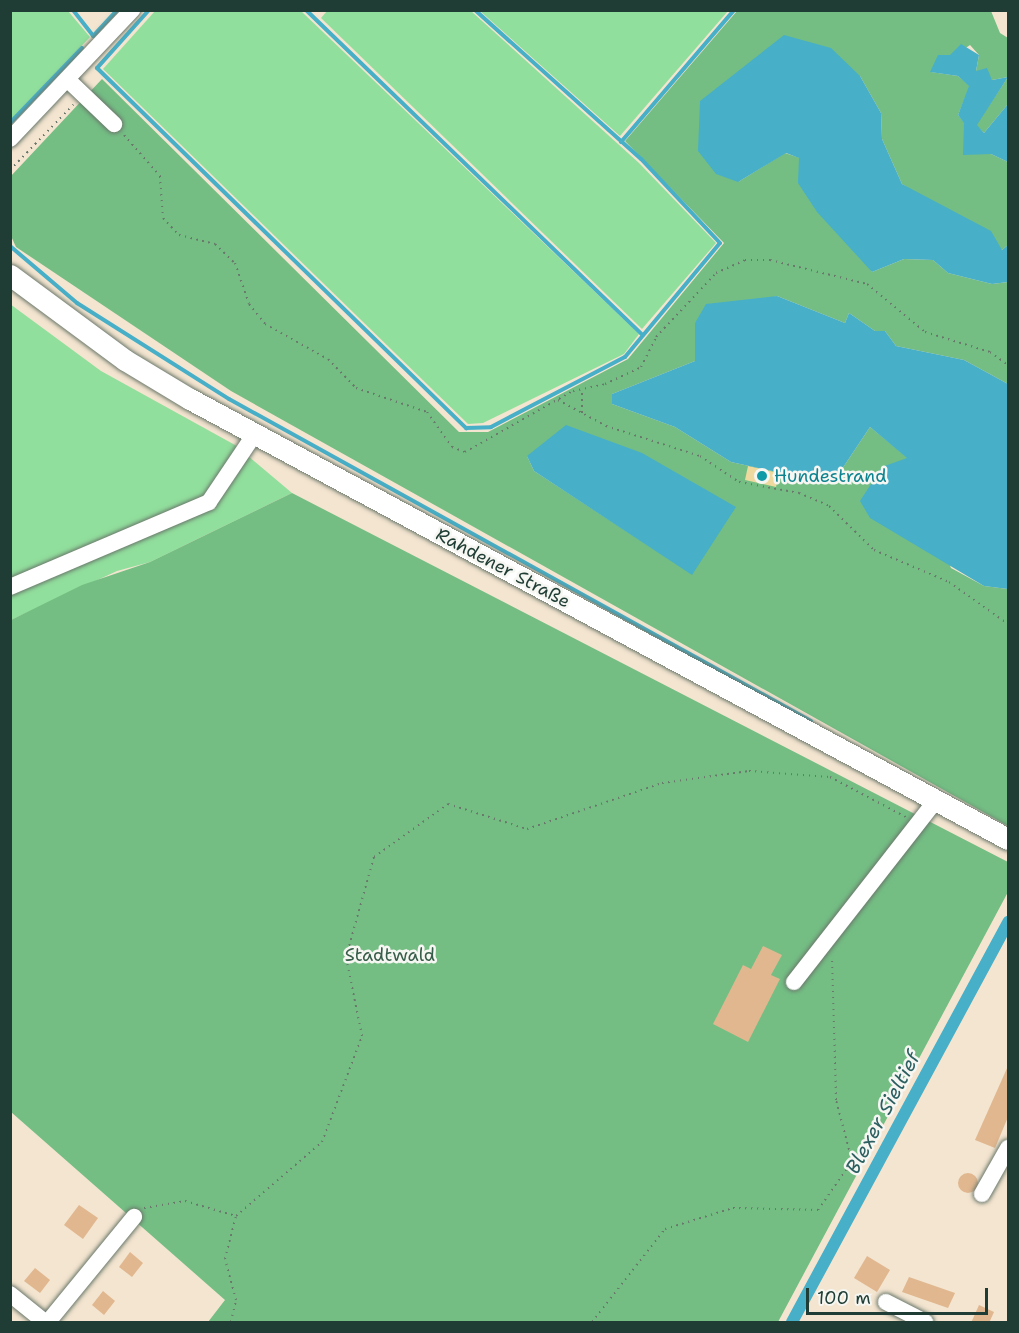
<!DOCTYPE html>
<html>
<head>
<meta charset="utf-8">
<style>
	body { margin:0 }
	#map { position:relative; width:1019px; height:1333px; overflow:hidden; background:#f4e5d0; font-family:"Shantell Sans",sans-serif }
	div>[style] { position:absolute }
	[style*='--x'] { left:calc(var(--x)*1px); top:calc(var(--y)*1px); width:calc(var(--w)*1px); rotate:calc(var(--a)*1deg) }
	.green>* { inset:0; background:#91df9d }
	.forest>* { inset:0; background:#74be84 }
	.sand>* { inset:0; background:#eeda9e }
	.water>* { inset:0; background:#47afc7 }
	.stream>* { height:4px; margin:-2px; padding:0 2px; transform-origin:2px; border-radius:2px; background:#47afc7 }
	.canal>* { height:12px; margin:-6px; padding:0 6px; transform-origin:6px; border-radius:6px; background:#47afc7 }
	.building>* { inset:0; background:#e0b78f }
	.round { border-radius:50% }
	.path>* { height:2px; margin-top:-1px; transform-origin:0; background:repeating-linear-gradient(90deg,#6a786b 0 1.5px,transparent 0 6px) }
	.roads { filter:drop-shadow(0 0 2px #6a786b) drop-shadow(0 0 2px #6a786b) }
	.minor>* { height:16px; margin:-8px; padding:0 8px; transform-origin:8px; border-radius:8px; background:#fff }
	.major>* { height:21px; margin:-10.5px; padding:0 10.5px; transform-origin:10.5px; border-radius:10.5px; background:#fff }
	.dots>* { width:16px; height:16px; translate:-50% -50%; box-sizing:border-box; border:3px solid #f6f6f2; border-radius:50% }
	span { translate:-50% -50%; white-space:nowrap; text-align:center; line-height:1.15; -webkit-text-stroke:5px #f6f6f2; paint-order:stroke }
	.culture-label { font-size:18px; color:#0d838f }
	.left { translate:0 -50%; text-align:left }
	.street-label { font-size:18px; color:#1f3d34 }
	.park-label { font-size:18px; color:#365d49 }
	.water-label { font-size:20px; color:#2b5f60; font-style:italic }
	.frame { position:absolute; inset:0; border:12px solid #1f3d34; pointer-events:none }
	.scale { position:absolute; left:806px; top:1288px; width:182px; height:27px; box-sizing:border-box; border:3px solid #1f3d34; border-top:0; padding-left:8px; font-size:18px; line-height:21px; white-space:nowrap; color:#1f3d34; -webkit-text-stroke:4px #f6f6f2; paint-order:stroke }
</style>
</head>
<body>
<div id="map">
	<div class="green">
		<div style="clip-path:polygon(11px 10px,68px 11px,90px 37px,11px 120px)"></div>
		<div style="clip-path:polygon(155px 11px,301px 11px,639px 334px,624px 354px,483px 423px,468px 424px,103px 69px)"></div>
		<div style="clip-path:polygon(327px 11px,471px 11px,639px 163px,716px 243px,642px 329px,321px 18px)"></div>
		<div style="clip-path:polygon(480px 11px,728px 11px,620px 136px)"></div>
		<div style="clip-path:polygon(10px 304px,101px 371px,235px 445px,292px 493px,150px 562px,117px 571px,11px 620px)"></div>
	</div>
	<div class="forest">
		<div style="clip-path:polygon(evenodd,737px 11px,991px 11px,1000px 33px,1008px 38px,1008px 104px,984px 133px,976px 125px,1008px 77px,992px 80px,976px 71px,979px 55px,970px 45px,931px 72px,958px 76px,970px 86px,958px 115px,991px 154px,1008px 162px,1008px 245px,1002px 250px,902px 184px,882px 139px,881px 113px,860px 76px,738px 182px,785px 153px,800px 158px,872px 272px,904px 259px,933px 260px,948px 273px,992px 284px,1008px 282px,1008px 384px,964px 360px,896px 346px,885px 331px,875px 331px,849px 313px,845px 323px,777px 296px,695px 323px,695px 361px,612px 394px,612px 404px,675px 427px,731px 462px,832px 484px,870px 427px,908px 458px,951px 568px,984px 586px,1008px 589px,1008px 826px,231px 391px,16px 247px,11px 236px,10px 177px,102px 79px,459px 432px,488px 432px,628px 359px,724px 243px,625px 141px,737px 11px,527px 456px,692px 574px,534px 471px,527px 456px)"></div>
		<div style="clip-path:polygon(292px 493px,1008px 862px,1008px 892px,778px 1322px,208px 1322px,225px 1300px,11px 1112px,11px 620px,82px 585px,150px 562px)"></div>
	</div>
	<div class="sand">
		<div style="clip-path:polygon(748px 466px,779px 473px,776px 487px,745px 480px)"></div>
	</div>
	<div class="water">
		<div style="clip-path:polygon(784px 35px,831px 48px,860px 76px,881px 113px,882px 139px,902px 184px,991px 231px,1002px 250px,1008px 245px,1008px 282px,992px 284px,948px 273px,933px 260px,904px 259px,872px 272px,817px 212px,798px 183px,799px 158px,786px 153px,738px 182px,716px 174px,698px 151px,700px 101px)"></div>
		<div style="clip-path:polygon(961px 44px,979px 55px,976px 71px,987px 68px,992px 80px,1008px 77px,977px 125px,984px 133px,1008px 104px,1008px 162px,991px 154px,963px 155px,964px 123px,958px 115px,969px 86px,958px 76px,930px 72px,938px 55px,950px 55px)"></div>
		<div style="clip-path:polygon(777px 296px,845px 323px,849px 313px,875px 331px,885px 331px,896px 346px,964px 360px,1008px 384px,1008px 589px,984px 586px,870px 518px,860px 501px,882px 467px,907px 458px,870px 427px,832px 484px,731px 462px,675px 427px,612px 404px,612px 394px,695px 361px,695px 323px,706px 304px)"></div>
		<div style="clip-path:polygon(566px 425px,642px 453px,736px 507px,692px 575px,534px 471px,527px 456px)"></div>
	</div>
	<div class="stream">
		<div style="--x:73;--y:10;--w:33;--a:52"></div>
		<div style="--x:93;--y:36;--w:35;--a:-47"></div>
		<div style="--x:149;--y:10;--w:78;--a:131.9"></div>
		<div style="--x:97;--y:68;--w:516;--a:44.29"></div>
		<div style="--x:466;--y:428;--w:25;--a:-2"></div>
		<div style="--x:491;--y:427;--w:151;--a:-27.6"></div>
		<div style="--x:625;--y:357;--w:148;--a:-50.2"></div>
		<div style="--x:720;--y:243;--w:115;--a:-133.2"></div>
		<div style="--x:641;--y:159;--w:223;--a:-138.1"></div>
		<div style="--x:306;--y:10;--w:467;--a:44"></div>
		<div style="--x:10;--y:123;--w:104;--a:-46.2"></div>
		<div style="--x:621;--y:142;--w:174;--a:-49.4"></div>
		<div style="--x:10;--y:246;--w:88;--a:40.4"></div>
		<div style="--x:77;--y:303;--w:180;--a:32.3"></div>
		<div style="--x:229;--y:399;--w:665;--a:28.95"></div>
	</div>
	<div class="canal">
		<div style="--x:792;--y:1322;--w:455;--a:-61.6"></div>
	</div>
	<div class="building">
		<div style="clip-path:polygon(763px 946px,782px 955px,771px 975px,780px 979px,748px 1042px,713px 1024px,743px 965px,751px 969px)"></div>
		<div style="clip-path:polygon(1008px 1066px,1008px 1117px,995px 1148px,975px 1140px)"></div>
		<div class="round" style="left:958px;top:1173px;width:20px;height:20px"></div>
		<div style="clip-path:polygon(79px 1205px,98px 1218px,83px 1239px,64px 1225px)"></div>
		<div style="clip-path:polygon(130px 1252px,143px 1263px,132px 1277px,119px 1267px)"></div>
		<div style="clip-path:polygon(867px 1256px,890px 1270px,877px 1292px,854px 1278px)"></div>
		<div style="clip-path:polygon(35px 1268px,50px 1280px,40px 1293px,24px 1281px)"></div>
		<div style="clip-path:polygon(909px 1277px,955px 1293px,948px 1308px,902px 1292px)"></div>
		<div style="clip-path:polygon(103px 1291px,115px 1301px,104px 1315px,92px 1305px)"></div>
		<div style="clip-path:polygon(979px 1305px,994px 1312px,989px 1323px,971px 1323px)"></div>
	</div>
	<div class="path">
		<div style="--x:124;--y:135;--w:55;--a:48.7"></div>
		<div style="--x:160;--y:176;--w:42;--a:85.9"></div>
		<div style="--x:163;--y:218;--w:23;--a:47"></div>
		<div style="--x:179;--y:235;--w:37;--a:14"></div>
		<div style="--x:215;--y:244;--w:28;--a:44"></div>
		<div style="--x:235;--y:263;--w:43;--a:71.1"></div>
		<div style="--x:249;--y:304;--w:26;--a:51"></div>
		<div style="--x:265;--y:324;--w:72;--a:29.1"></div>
		<div style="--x:328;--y:359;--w:40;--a:46"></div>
		<div style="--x:356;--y:388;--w:75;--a:18.7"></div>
		<div style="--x:427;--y:412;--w:43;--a:54.5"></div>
		<div style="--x:452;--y:447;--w:14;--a:21"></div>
		<div style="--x:465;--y:452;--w:124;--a:-29.5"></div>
		<div style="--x:573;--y:391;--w:33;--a:-12"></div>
		<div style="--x:605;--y:384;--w:40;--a:-25"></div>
		<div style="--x:641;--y:367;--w:34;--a:-63"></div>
		<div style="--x:656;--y:337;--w:88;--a:-46.8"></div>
		<div style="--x:716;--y:273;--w:32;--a:-24"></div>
		<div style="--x:745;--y:260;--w:25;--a:0"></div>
		<div style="--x:770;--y:260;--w:100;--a:13.9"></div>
		<div style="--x:867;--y:284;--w:75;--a:39.6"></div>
		<div style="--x:925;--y:332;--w:68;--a:17.1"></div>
		<div style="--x:990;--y:352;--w:22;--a:36"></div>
		<div style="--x:10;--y:170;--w:91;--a:-45.9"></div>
		<div style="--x:558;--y:400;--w:55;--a:28.4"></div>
		<div style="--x:606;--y:426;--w:99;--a:17.7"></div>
		<div style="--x:700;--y:456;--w:47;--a:33.7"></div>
		<div style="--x:739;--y:482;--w:61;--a:10.4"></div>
		<div style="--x:799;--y:493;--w:33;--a:23"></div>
		<div style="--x:829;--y:506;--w:63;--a:44.4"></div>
		<div style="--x:874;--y:550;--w:82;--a:23.1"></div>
		<div style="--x:949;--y:582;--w:72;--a:35.4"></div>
		<div style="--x:582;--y:413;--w:24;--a:-90"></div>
		<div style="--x:144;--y:1208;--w:42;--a:-9.7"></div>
		<div style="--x:185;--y:1201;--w:53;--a:16.4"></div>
		<div style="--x:231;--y:1322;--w:23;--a:-77"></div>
		<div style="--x:236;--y:1300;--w:42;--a:-105"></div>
		<div style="--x:225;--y:1259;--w:44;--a:-75.7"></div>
		<div style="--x:236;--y:1216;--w:113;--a:-40.7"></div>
		<div style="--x:322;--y:1142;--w:113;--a:-69.3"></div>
		<div style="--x:362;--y:1036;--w:81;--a:-101.4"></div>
		<div style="--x:346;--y:957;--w:104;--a:-74.4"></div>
		<div style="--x:374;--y:857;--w:91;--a:-35.6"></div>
		<div style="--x:448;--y:804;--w:83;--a:17.6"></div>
		<div style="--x:527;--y:829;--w:143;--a:-18.8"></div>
		<div style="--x:662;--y:783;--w:88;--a:-7.9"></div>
		<div style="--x:749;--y:771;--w:81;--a:4.2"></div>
		<div style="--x:830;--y:777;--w:86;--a:27.8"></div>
		<div style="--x:592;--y:1322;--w:118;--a:-51.9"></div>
		<div style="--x:665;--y:1229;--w:71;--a:-17.2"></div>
		<div style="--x:733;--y:1208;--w:85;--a:1.3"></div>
		<div style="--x:818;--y:1210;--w:60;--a:-55.2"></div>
		<div style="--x:852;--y:1161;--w:63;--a:-104.7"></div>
		<div style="--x:836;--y:1100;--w:144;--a:-91.6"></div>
	</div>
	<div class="roads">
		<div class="minor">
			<div style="--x:68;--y:80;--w:64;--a:43.7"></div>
			<div style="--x:10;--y:139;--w:178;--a:-46.6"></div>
			<div style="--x:10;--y:587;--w:216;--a:-23.1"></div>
			<div style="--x:209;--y:502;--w:81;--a:-56.1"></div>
			<div style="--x:794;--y:982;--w:232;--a:-52"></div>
			<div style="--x:982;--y:1194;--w:53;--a:-60.5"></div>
			<div style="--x:10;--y:1294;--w:45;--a:38.7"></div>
			<div style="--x:886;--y:1302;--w:44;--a:27.1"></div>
			<div style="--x:48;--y:1322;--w:136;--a:-50.7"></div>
		</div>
		<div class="major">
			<div style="--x:10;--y:275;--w:143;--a:36.5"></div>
			<div style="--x:125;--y:360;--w:76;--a:31"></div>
			<div style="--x:190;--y:399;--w:929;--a:28.28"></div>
		</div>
	</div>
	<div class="dots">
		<div style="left:762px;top:476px;background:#0f9aa8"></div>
	</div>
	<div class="culture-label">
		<span class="left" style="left:774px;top:476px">Hundestrand</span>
	</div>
	<div class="street-label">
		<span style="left:503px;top:568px;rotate:28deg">Rahdener Straße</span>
	</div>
	<div class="park-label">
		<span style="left:390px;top:955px">Stadtwald</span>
	</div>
	<div class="water-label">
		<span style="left:883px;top:1113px;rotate:-62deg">Blexer Sieltief</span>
	</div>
	<div class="frame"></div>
	<div class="scale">100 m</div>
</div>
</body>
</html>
